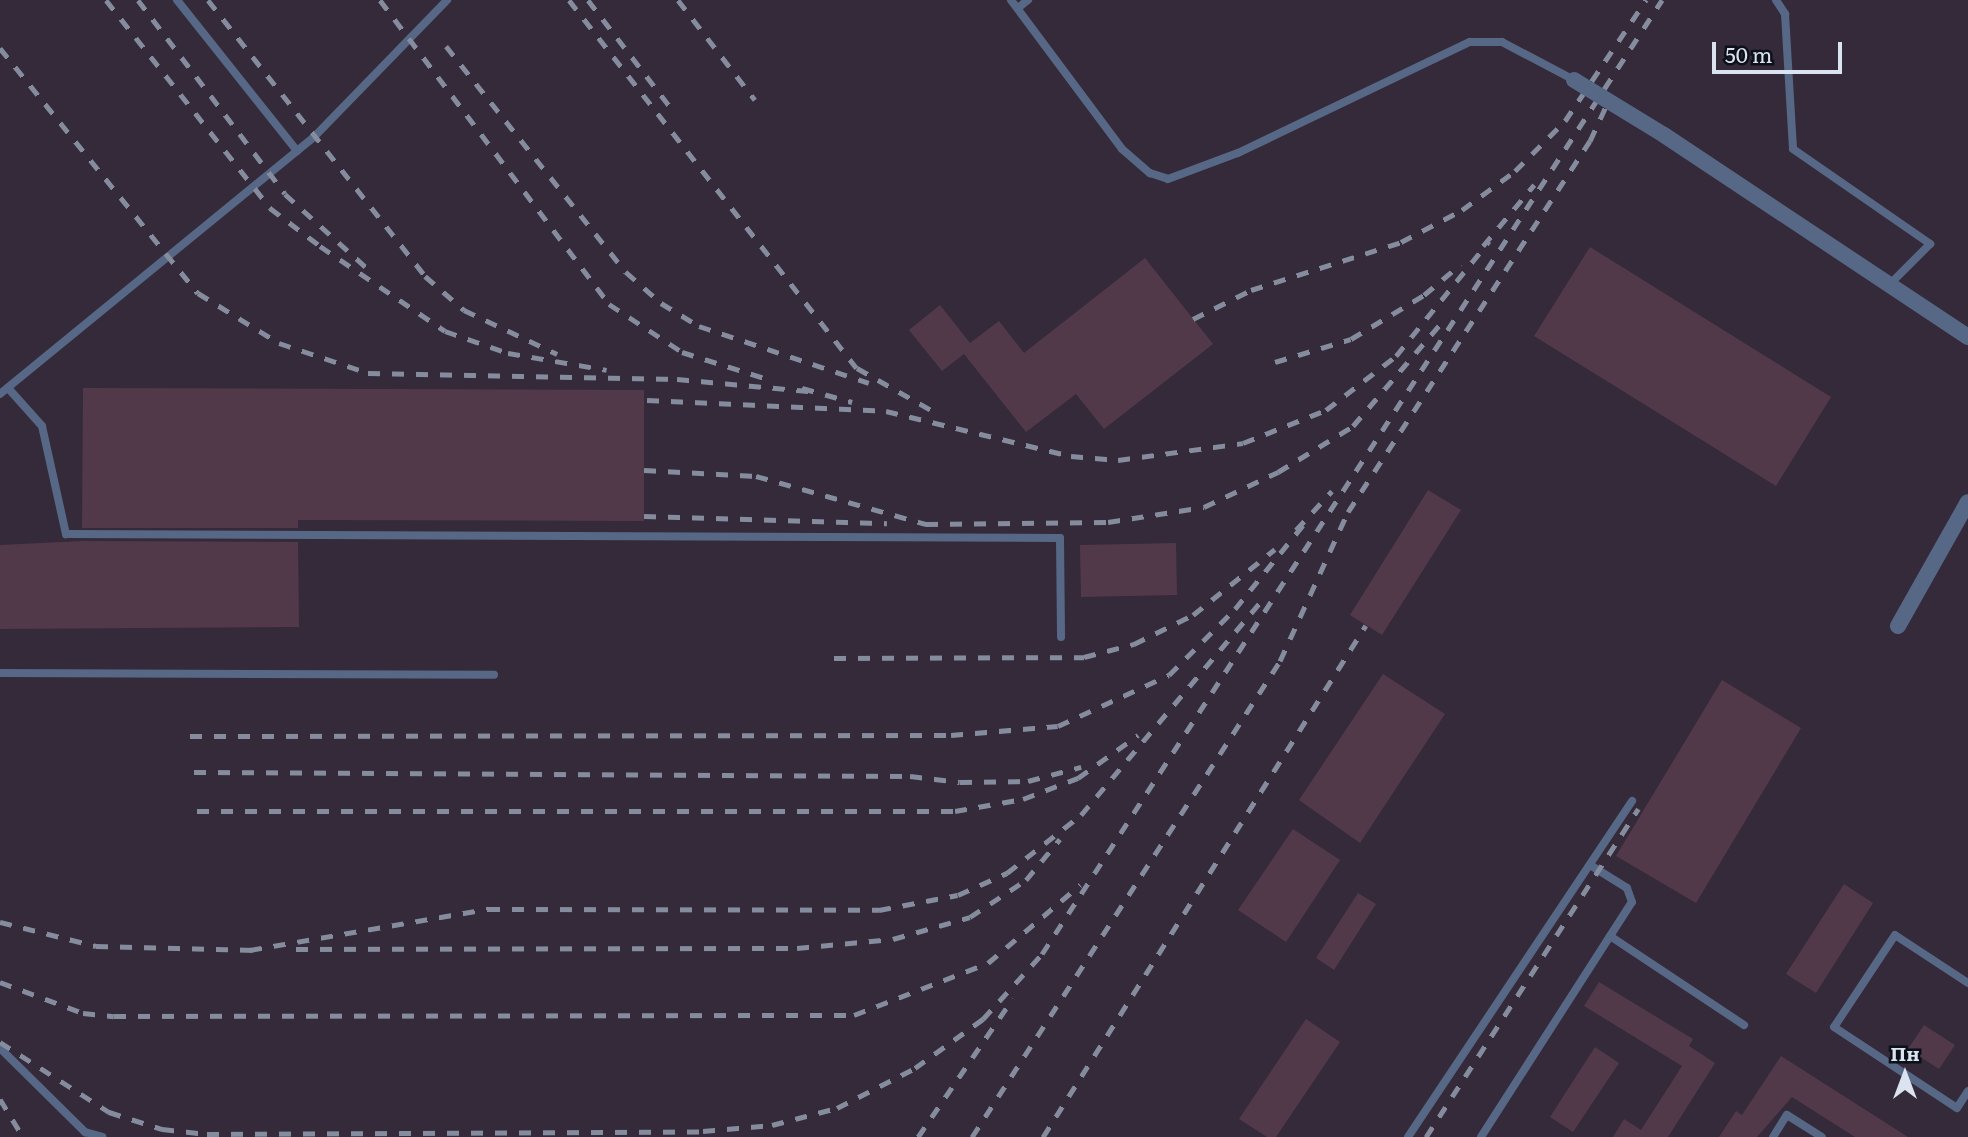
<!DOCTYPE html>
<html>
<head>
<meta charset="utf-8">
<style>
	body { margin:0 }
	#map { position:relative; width:1968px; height:1137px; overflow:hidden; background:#1e263c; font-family:Literata,serif }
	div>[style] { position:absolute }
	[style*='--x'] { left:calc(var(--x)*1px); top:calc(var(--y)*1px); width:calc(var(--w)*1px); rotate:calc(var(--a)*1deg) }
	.industrial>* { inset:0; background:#342a39 }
	.building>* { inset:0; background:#513949 }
	.service>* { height:8px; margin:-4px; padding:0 4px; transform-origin:4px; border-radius:4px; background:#576886 }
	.minor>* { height:16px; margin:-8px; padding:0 8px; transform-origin:8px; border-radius:8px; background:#576886 }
	.rail>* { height:5px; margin-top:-2.5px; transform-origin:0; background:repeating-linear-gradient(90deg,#848c9d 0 12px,transparent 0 24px) }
	.minor-bridge>* { height:16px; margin:-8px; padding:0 8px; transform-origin:8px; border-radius:8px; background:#576886 }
	span { translate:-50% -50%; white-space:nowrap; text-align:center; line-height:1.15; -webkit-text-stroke:5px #0c1019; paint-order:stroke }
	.north { position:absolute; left:1870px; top:1039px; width:70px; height:70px; -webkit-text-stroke:5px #0c1019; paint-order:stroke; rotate:0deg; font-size:19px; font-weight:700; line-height:28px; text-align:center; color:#dbe2f0 }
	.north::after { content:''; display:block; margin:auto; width:24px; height:32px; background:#dbe2f0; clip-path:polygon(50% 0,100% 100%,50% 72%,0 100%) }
	.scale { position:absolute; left:1712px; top:42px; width:130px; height:32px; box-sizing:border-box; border:4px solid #dbe2f0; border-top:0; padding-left:9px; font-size:21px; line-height:24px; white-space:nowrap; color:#dbe2f0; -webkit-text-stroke:5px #0c1019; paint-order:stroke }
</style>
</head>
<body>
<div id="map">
	<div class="industrial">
		<div style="clip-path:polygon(0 0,1968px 0,1968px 1137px,0 1137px)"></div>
	</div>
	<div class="building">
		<div style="clip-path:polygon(1590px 247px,1831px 397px,1776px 486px,1534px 336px)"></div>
		<div style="clip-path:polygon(1145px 258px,1213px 344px,1104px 429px,1076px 394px,1026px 432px,964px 354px,942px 371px,909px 330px,940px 305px,970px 343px,999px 321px,1024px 353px)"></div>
		<div style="clip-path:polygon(83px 388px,644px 390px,644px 521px,298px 520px,298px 528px,82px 528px)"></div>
		<div style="clip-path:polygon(1428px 490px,1461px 510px,1382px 635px,1350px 615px)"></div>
		<div style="clip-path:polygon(82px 541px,298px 542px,299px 627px,0 629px,0 545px)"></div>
		<div style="clip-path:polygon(1176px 543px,1177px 595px,1081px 597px,1080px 545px)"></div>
		<div style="clip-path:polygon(1383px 674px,1445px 714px,1360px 843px,1299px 800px)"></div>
		<div style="clip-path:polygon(1722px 680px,1801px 728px,1696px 903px,1616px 856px)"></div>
		<div style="clip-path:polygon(1293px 829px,1340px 860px,1286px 942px,1238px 910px)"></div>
		<div style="clip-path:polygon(1844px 884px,1873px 903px,1816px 993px,1786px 974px)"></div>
		<div style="clip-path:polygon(1358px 893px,1376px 904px,1334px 970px,1316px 958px)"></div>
		<div style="clip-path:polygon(1599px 982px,1693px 1039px,1689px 1046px,1715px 1063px,1668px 1137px,1613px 1137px,1624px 1119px,1641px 1130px,1682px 1066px,1584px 1006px)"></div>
		<div style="clip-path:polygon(1306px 1019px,1340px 1042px,1276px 1137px,1267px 1137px,1239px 1119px)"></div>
		<div style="clip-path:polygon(1924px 1025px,1955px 1045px,1939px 1069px,1908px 1049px)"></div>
		<div style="clip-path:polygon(1595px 1047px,1619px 1063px,1573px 1132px,1550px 1117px)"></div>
		<div style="clip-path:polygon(1781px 1056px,1908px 1137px,1855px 1137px,1792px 1097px,1757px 1137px,1719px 1137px,1736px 1111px,1742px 1115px)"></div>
	</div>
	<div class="service">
		<div style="--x:177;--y:0;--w:193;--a:51.5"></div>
		<div style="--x:1011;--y:0;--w:186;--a:53.3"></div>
		<div style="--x:1122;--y:149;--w:37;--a:41"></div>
		<div style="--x:1150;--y:173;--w:19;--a:18"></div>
		<div style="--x:1168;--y:179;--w:75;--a:-20.4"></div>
		<div style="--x:1238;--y:153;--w:257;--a:-25.6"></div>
		<div style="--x:1470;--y:42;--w:32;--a:0"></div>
		<div style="--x:1502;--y:42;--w:81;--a:27.8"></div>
		<div style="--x:1776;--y:0;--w:17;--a:57"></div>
		<div style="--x:1785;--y:14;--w:135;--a:86.6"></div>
		<div style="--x:1793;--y:149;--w:167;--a:34.7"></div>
		<div style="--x:1930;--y:244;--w:59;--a:135"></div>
		<div style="--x:1018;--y:8;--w:13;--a:-39"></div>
		<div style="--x:8;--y:388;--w:51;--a:48.2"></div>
		<div style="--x:42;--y:426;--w:111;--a:77.5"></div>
		<div style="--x:66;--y:534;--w:994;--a:0.23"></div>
		<div style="--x:1060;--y:538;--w:99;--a:89.4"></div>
		<div style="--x:0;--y:394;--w:406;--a:-39.3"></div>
		<div style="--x:314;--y:137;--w:191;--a:-45.8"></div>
		<div style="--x:0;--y:673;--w:494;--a:0.2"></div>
		<div style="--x:1610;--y:936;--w:161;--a:33.6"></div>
		<div style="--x:1968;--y:983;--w:87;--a:-146.7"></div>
		<div style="--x:1895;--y:935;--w:110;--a:123.5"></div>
		<div style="--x:1834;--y:1027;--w:147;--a:33.4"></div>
		<div style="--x:1957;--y:1108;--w:20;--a:-57"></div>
		<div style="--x:0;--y:1048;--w:120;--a:44.7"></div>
		<div style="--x:85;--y:1132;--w:18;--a:16"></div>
		<div style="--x:1408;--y:1137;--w:404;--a:-56.3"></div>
		<div style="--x:1481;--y:1137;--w:279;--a:-57.3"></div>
		<div style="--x:1632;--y:902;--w:15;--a:-110"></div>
		<div style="--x:1627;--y:888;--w:44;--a:-148.1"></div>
		<div style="--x:1773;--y:1137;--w:26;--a:-58"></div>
		<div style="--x:1787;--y:1115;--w:41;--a:32.2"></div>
	</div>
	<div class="minor">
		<div style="--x:1664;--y:135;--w:365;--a:33.6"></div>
		<div style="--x:1898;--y:626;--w:142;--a:-60.6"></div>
	</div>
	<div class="rail">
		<div style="--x:106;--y:0;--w:265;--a:51.7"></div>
		<div style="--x:270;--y:208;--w:63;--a:37.2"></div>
		<div style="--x:320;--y:246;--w:151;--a:34.2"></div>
		<div style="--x:445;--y:331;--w:67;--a:19.2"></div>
		<div style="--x:508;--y:353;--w:100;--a:9.7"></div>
		<div style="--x:138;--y:0;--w:243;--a:52.8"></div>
		<div style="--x:285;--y:194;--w:112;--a:42.1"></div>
		<div style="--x:208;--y:0;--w:351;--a:51.8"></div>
		<div style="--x:425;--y:276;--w:52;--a:41.1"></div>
		<div style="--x:464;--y:310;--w:103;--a:25.3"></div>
		<div style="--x:380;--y:0;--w:381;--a:53"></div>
		<div style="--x:609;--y:304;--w:87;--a:33.3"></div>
		<div style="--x:682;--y:352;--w:93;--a:17.5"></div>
		<div style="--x:569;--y:0;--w:467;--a:52"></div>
		<div style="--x:857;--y:368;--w:93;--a:29.6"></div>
		<div style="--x:588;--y:0;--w:135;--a:52.5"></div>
		<div style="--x:678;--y:0;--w:126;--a:52.4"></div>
		<div style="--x:446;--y:46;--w:289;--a:51.5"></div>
		<div style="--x:626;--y:272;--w:47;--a:41.5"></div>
		<div style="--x:661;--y:303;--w:44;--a:31.2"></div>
		<div style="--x:699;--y:326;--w:179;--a:18.5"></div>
		<div style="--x:0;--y:48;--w:315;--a:51.1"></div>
		<div style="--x:198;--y:293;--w:95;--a:31.7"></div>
		<div style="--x:279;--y:343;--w:94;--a:18.6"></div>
		<div style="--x:368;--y:373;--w:309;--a:1.1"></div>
		<div style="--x:677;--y:379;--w:134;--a:5.2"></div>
		<div style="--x:1483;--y:246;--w:80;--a:-50.1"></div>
		<div style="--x:1193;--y:319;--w:65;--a:-26.6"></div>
		<div style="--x:1251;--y:290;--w:157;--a:-17.7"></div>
		<div style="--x:1401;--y:242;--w:69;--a:-27.7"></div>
		<div style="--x:1462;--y:210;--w:66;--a:-36.3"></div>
		<div style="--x:1515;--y:171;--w:71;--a:-45"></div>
		<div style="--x:1565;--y:121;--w:146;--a:-56.2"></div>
		<div style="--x:1275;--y:362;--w:79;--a:-16.8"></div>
		<div style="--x:1351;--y:339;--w:85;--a:-31.1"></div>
		<div style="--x:1424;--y:295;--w:48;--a:-40"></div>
		<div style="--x:802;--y:388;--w:52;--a:15.6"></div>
		<div style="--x:647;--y:400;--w:239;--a:2.6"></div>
		<div style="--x:886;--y:411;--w:190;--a:13.7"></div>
		<div style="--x:1071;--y:456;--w:47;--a:4.9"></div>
		<div style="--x:1118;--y:460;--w:126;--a:-7.7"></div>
		<div style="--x:1243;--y:443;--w:89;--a:-21.7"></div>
		<div style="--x:1326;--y:410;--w:88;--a:-37.6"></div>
		<div style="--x:1396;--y:356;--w:148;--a:-51"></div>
		<div style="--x:644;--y:470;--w:112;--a:3.1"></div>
		<div style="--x:756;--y:476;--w:177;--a:15.8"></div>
		<div style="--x:926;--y:524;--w:182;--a:-0.6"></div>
		<div style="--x:1108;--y:522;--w:97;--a:-8.9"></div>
		<div style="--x:1204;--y:507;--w:82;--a:-25.3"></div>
		<div style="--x:1278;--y:472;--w:88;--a:-31.5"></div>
		<div style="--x:1353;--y:426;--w:137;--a:-49.4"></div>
		<div style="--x:644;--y:516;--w:243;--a:1.7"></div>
		<div style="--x:1296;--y:530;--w:53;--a:-47.3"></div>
		<div style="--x:834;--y:658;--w:250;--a:-0.2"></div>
		<div style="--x:1084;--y:657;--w:52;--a:-14.6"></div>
		<div style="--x:1134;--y:644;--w:66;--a:-26.2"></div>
		<div style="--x:1193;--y:615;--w:105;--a:-38.8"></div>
		<div style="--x:190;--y:736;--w:761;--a:-0.08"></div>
		<div style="--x:951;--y:735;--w:107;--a:-4.8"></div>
		<div style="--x:1058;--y:726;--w:122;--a:-24.7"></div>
		<div style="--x:1169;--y:675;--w:93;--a:-45"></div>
		<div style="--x:1235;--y:609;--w:108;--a:-51"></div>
		<div style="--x:194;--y:772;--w:716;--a:0.32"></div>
		<div style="--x:910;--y:776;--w:50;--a:6.8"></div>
		<div style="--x:960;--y:782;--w:68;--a:-0.8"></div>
		<div style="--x:1028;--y:781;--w:55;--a:-14.8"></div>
		<div style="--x:197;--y:811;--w:758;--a:0"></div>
		<div style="--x:955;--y:811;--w:69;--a:-10"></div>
		<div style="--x:1023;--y:799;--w:59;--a:-20.9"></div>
		<div style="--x:1078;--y:778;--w:74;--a:-35.6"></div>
		<div style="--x:0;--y:922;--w:99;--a:14"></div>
		<div style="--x:96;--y:946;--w:162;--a:1.4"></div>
		<div style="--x:296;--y:949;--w:501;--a:-0.11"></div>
		<div style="--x:797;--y:948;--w:96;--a:-5.4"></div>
		<div style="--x:893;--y:939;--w:80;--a:-15.9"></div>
		<div style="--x:970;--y:917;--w:67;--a:-33.5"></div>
		<div style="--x:1026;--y:880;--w:53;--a:-50.3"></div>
		<div style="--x:250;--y:950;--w:242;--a:-9.8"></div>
		<div style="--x:488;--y:909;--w:391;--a:0.1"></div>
		<div style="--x:879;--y:910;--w:80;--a:-10.8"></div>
		<div style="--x:958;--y:895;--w:54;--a:-24.2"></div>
		<div style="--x:1007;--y:873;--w:94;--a:-38.1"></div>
		<div style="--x:1081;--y:815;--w:282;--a:-49.9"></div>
		<div style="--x:0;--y:982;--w:89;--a:20.5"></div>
		<div style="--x:83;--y:1013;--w:31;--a:6"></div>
		<div style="--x:114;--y:1016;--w:740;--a:-0.08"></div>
		<div style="--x:854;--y:1015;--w:144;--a:-21.2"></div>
		<div style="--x:988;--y:963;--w:121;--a:-40.3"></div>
		<div style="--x:0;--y:1042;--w:130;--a:32.7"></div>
		<div style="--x:109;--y:1112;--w:56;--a:17.8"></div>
		<div style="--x:162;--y:1129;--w:45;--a:6.3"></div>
		<div style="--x:207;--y:1134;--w:496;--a:-0.3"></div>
		<div style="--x:703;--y:1131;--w:69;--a:-5"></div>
		<div style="--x:772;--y:1125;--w:67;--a:-14.7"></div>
		<div style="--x:837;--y:1108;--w:88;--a:-27.1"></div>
		<div style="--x:915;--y:1068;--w:84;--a:-35.8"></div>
		<div style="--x:983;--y:1019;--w:88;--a:-47.8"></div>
		<div style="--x:1042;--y:954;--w:1138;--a:-56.98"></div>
		<div style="--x:0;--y:1099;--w:44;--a:58.8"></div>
		<div style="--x:918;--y:1137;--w:168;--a:-55.6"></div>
		<div style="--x:972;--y:1137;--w:567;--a:-57.09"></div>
		<div style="--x:1280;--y:661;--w:164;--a:-65.5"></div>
		<div style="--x:1348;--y:512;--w:443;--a:-56.9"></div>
		<div style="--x:1590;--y:141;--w:41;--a:-65.3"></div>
		<div style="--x:1043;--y:1137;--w:605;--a:-57.75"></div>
		<div style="--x:1426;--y:1137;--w:391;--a:-57.1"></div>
	</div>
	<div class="minor-bridge">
		<div style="--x:1574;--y:80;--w:105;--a:31.4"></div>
	</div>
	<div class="north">Пн</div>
	<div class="scale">50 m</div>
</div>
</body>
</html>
